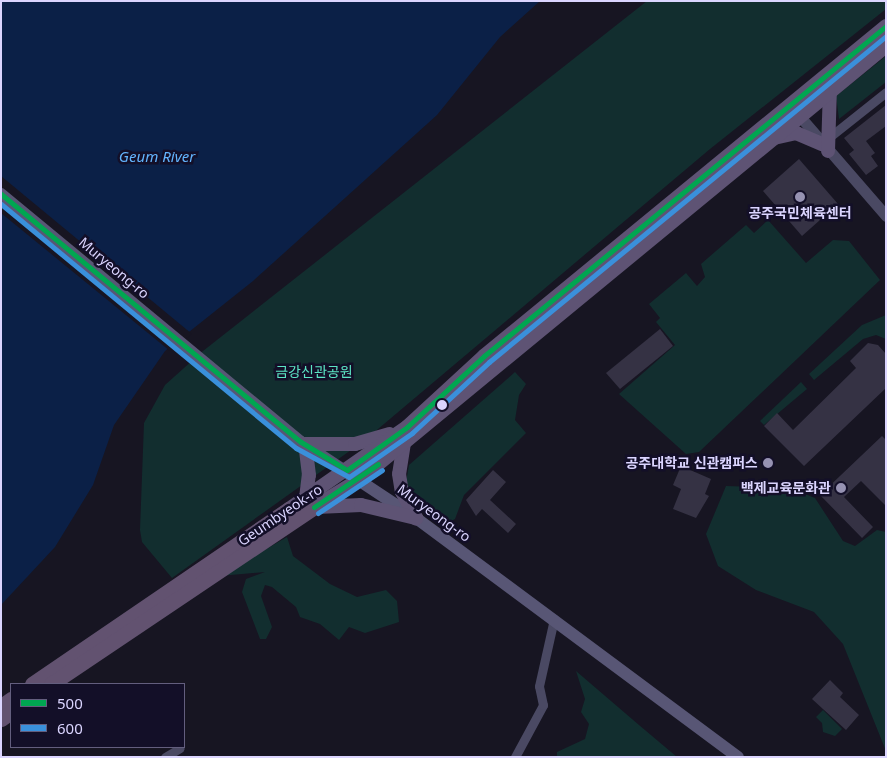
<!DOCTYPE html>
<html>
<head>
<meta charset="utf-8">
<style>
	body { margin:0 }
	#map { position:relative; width:887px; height:758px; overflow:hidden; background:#171522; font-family:"Noto Sans","Noto Sans KR",sans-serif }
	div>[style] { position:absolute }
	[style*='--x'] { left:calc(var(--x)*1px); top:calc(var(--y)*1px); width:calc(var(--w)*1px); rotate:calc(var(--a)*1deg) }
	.green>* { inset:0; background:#122e2f }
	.water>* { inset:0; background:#0b2047 }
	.pier>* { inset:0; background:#171522 }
	.building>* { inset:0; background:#353244 }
	.minor>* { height:9px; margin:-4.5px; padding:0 4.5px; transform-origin:4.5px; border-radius:4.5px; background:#4a4963 }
	.tertiary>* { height:11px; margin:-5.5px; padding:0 5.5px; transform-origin:5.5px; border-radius:5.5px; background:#4a4963 }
	.secondary>* { height:12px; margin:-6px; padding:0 6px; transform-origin:6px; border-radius:6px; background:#585675 }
	.primary>* { height:14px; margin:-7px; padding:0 7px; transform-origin:7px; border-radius:7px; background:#5e5374 }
	.trunk>* { height:15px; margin:-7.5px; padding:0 7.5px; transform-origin:7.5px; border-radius:7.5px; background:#625270 }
	.bus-1>* { height:5px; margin:-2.5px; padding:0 2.5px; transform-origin:2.5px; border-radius:2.5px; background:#00a651 }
	.bus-2>* { height:5px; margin:-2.5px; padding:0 2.5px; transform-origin:2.5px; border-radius:2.5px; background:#3a90db }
	.dots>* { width:14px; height:14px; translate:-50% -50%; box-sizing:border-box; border:2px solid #130f28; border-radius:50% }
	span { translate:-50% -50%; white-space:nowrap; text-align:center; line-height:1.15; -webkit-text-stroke:5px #130f28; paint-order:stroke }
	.poi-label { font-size:14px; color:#dbd5ff; font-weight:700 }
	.right { translate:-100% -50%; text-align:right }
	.street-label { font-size:14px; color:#dbd5ff }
	.park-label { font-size:14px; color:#5ce4c4 }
	.water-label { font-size:15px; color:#63b5ff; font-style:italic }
	.frame { position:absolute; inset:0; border:2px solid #dbd5ff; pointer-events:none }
	.legend { position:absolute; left:10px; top:683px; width:175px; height:65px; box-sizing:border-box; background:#130f28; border:1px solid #635e7e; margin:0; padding:6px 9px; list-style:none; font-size:15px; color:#dbd5ff }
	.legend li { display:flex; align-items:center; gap:10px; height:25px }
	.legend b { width:25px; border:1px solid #635e7e }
</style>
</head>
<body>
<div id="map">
	<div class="green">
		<div style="clip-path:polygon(647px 1px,886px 1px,886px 9px,710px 149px,365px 440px,172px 578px,142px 542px,140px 530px,144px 423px,165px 385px,203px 351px)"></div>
		<div style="clip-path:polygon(886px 56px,886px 82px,839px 119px,836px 96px)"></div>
		<div style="clip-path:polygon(768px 220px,806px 263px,833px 240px,849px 241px,880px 280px,699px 452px,686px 454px,619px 394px,675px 345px,656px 322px,660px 318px,649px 304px,686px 273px,697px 286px,705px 277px,701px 264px,746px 225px,754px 233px)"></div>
		<div style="clip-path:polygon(886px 315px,886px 339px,876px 335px,863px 339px,814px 380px,809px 374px,862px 325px)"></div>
		<div style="clip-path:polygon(515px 372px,526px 384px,519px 395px,515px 420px,526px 433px,464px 495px,455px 519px,445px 524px,412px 496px,406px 482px,409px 465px)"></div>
		<div style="clip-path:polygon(801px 382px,807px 389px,764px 425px,760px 421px)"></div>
		<div style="clip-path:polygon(726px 486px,790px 488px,815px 498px,843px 541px,855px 546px,877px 530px,886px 532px,886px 751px,843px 644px,814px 612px,756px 590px,718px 566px,706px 534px)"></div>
		<div style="clip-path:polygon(287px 537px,293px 556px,330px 584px,357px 597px,386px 590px,397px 601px,399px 622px,365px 633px,349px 627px,339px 640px,320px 624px,300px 617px,296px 607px,272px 587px,265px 585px,261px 596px,272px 627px,266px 639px,260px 639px,242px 592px,246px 579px,265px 572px,219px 576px)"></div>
		<div style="clip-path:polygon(576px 671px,639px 725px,677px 757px,557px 757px,557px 752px,585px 739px,589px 724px,581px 712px,585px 699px)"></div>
		<div style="clip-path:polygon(823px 710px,842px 729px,835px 736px,823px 732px,822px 723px,816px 717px)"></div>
	</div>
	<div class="water">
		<div style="clip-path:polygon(1px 1px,540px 1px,500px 37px,437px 115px,253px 281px,165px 351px,114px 425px,93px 485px,55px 547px,1px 605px)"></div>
	</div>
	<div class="pier">
		<div style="clip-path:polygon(1px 176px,192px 334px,170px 351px,1px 213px)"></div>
	</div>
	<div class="building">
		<div style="clip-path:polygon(886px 105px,886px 126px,866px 141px,875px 153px,871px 156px,878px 166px,866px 175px,849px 154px,854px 150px,844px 138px)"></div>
		<div style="clip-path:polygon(799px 159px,838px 204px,802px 236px,763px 191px)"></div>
		<div style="clip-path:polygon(660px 329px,673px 346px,620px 389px,606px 373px)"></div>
		<div style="clip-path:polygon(868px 343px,878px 345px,886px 354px,886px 388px,804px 466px,764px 426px,777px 413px,793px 430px,856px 368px,850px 361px)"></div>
		<div style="clip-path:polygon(882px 436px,886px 440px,886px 506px,861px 481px,844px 497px,873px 527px,862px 538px,820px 495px)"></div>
		<div style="clip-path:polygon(681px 466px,711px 479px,705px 494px,709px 496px,696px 518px,673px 509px,681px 489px,673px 485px)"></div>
		<div style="clip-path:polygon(493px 470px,506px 482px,490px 500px,516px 524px,508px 533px,482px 509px,476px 516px,466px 500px)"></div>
		<div style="clip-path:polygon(830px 680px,843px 693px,840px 697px,859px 715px,846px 730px,812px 699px)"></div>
	</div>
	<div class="minor">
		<div style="--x:827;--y:139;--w:75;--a:-38.5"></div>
		<div style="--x:165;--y:757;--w:17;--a:-31"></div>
		<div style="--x:515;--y:757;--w:59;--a:-61.7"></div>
		<div style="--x:543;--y:705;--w:19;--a:-102"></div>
		<div style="--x:539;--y:686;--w:69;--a:-77.4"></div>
	</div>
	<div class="tertiary">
		<div style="--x:790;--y:105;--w:147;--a:49.1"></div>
	</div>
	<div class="secondary">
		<div style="--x:1;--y:194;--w:389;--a:39.6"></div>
		<div style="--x:301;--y:442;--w:138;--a:33.5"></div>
		<div style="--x:416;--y:518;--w:401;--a:36.6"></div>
	</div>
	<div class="primary">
		<div style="--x:774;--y:138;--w:23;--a:-13"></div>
		<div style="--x:796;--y:133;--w:28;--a:23"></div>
		<div style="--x:828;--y:151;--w:62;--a:-88.2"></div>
		<div style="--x:404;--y:443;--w:31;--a:99"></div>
		<div style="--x:399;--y:474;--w:18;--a:81"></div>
		<div style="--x:402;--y:492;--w:30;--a:62"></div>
		<div style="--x:306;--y:498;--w:23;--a:-83"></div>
		<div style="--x:309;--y:475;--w:31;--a:-97"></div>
		<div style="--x:305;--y:444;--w:50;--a:0"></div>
		<div style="--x:355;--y:444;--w:36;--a:-16"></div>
		<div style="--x:314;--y:507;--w:54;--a:-31.3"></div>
		<div style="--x:360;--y:479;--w:681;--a:-39.46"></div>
		<div style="--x:317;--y:507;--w:44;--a:-2.6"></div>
		<div style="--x:361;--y:505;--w:57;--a:13.3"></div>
		<div style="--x:289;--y:509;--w:144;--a:-34.8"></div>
		<div style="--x:407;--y:427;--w:105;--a:-42.7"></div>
		<div style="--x:484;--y:356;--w:520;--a:-39.38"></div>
	</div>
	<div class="trunk">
		<div style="--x:32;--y:684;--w:311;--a:-34.3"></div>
		<div style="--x:51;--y:684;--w:317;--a:-33.9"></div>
		<div style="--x:1;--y:706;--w:12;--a:-35"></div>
		<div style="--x:1;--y:719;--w:12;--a:-35"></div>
	</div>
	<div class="bus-1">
		<div style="--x:1;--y:194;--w:389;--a:39.6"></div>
		<div style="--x:301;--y:442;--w:54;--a:31.3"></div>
		<div style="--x:347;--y:470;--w:74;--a:-35.6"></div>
		<div style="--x:407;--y:427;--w:105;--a:-42.7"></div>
		<div style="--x:484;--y:356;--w:520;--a:-39.38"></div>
		<div style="--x:314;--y:507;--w:77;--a:-33.9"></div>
	</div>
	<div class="bus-2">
		<div style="--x:1;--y:204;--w:383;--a:39.6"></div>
		<div style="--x:296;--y:448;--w:60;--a:28.7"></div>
		<div style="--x:349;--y:477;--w:77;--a:-34.9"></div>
		<div style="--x:412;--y:433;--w:105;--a:-42.7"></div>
		<div style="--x:489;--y:362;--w:514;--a:-39.39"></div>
		<div style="--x:318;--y:513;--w:77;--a:-33.9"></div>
	</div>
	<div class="dots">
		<div style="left:800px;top:197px;background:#9692b2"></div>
		<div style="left:442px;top:405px;background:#dbd5ff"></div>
		<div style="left:768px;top:463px;background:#9692b2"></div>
		<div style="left:841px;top:488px;background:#9692b2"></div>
	</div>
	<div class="poi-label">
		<span style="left:800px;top:213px">공주국민체육센터</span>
		<span class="right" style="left:758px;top:463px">공주대학교 신관캠퍼스</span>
		<span class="right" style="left:831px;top:488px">백제교육문화관</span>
	</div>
	<div class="street-label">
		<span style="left:114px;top:268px;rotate:40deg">Muryeong-ro</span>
		<span style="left:434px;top:513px;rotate:36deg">Muryeong-ro</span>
		<span style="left:280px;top:515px;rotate:-34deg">Geumbyeok-ro</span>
	</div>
	<div class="park-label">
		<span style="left:314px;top:372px">금강신관공원</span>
	</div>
	<div class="water-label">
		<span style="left:157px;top:157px">Geum River</span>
	</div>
	<div class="frame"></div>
	<ul class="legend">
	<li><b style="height:6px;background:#00a651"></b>500</li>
	<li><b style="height:6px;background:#3a90db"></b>600</li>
	</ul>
</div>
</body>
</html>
